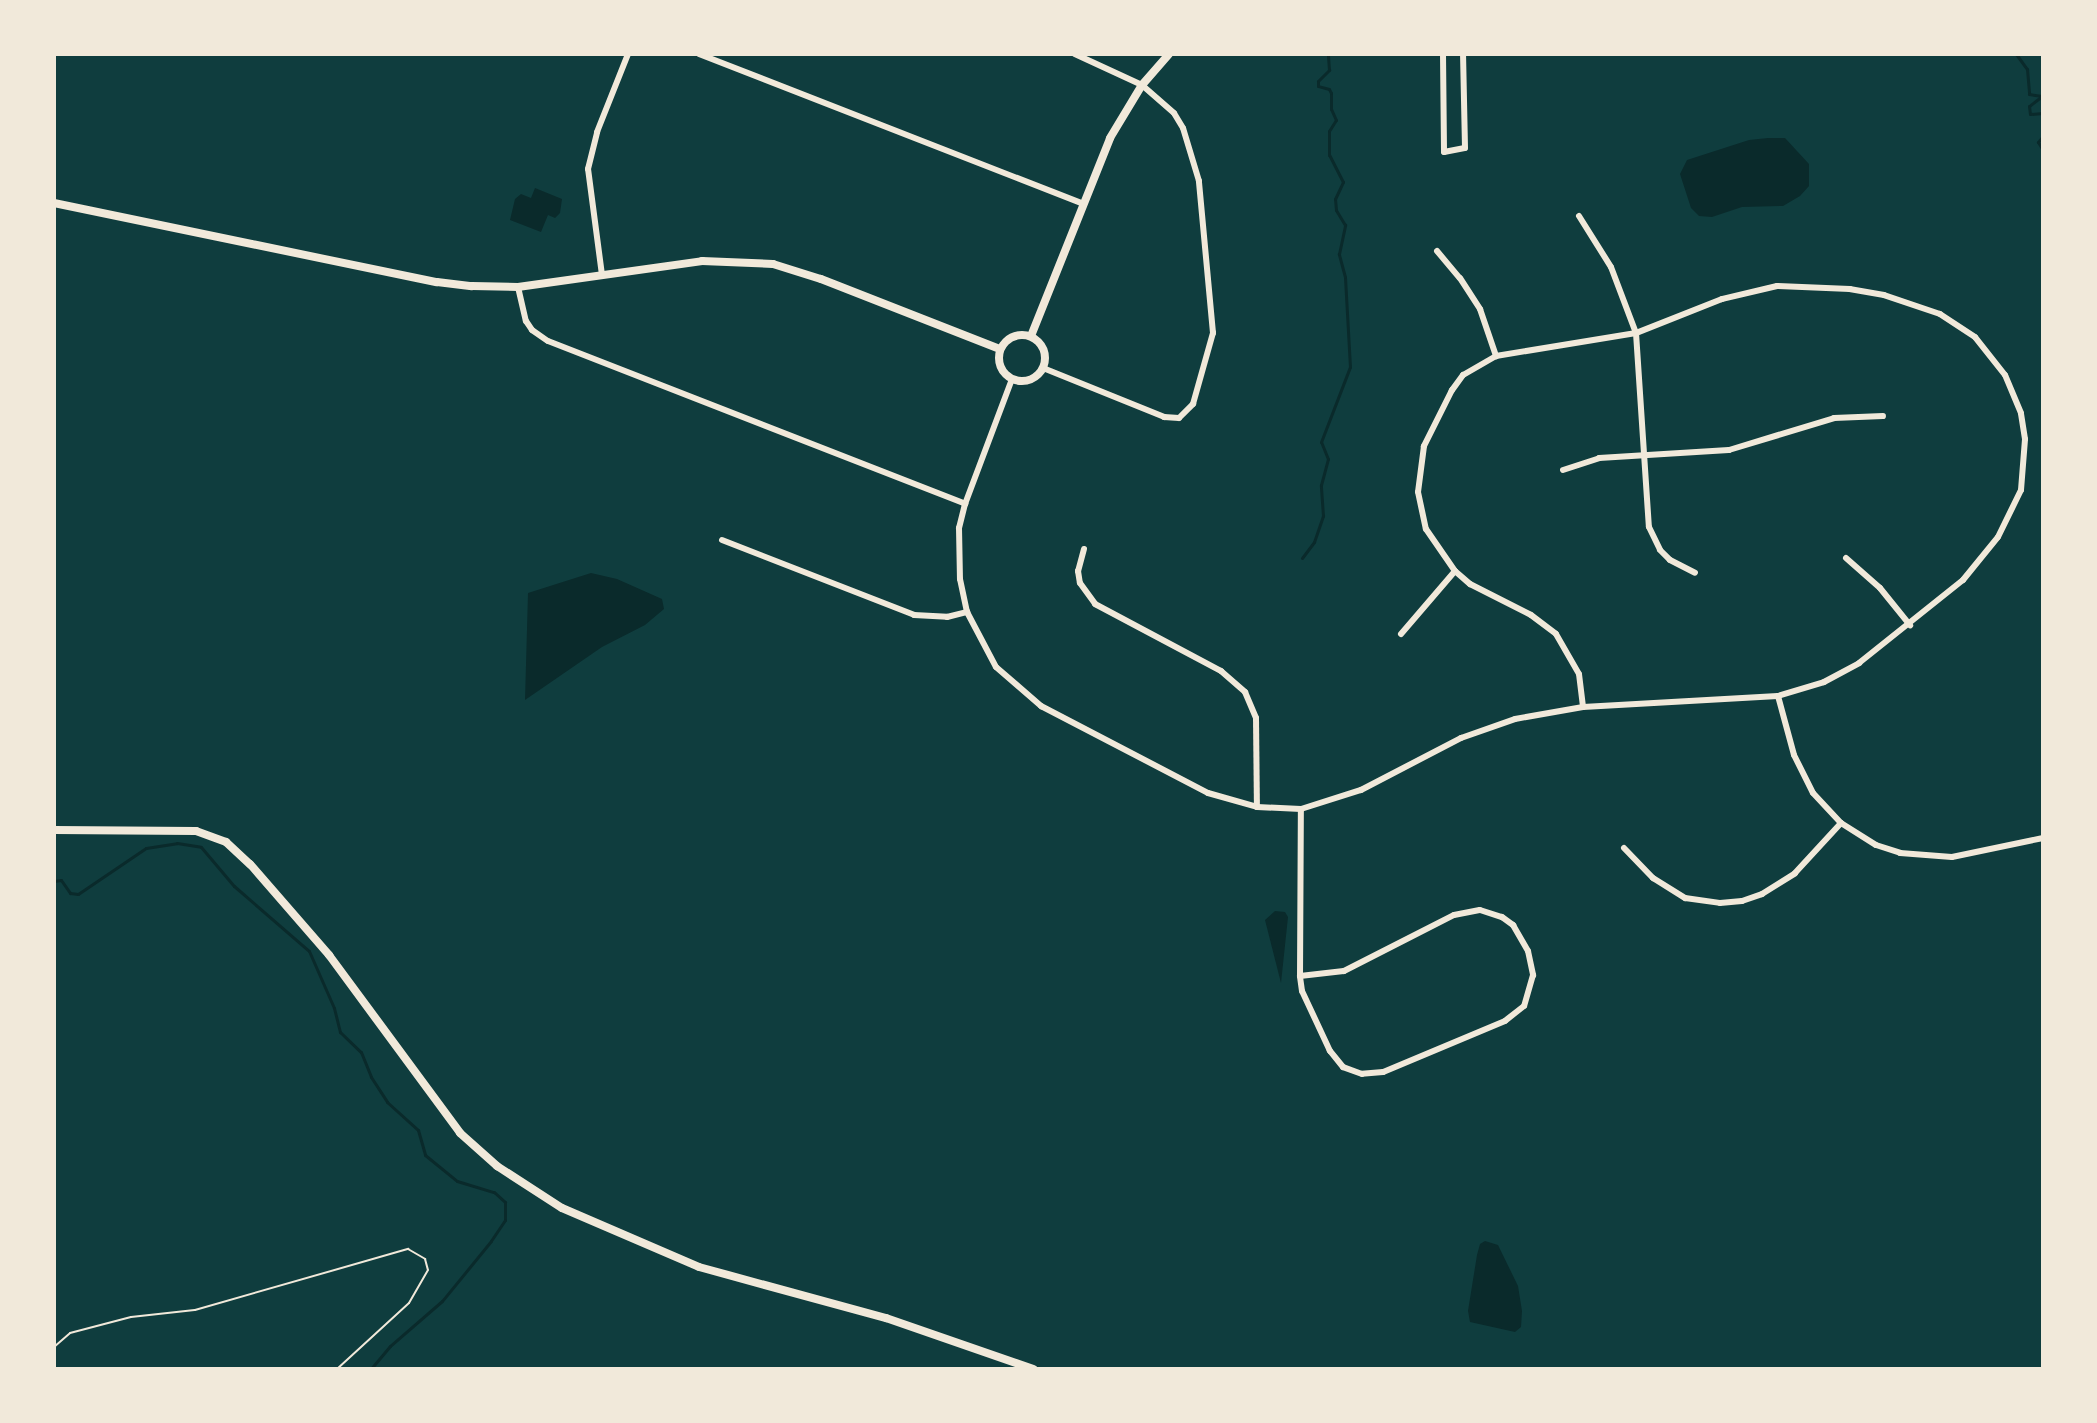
<!DOCTYPE html>
<html>
<head>
<meta charset="utf-8">
<style>
	body { margin:0 }
	#map { position:relative; width:2097px; height:1423px; overflow:hidden; background:#0f3d3e; font-family:"DM Sans",sans-serif }
	div>[style] { position:absolute }
	[style*='--x'] { left:calc(var(--x)*1px); top:calc(var(--y)*1px); width:calc(var(--w)*1px); rotate:calc(var(--a)*1deg) }
	.water>* { inset:0; background:#0a2a2b }
	.stream>* { height:3px; margin:-1.5px; padding:0 1.5px; transform-origin:1.5px; border-radius:1.5px; background:#0a2a2b }
	.path>* { height:2px; margin:-1px; padding:0 1px; transform-origin:1px; border-radius:1px; background:#f1e9da }
	.minor>* { height:6px; margin:-3px; padding:0 3px; transform-origin:3px; border-radius:3px; background:#f1e9da }
	.tertiary>* { height:8px; margin:-4px; padding:0 4px; transform-origin:4px; border-radius:4px; background:#f1e9da }
	.tertiary>.ring { margin:-4px; padding:0; box-sizing:content-box; background:none; border:8px solid #f1e9da; border-radius:50% }
	span { translate:-50% -50%; white-space:nowrap; text-align:center; line-height:1.15; -webkit-text-stroke:8px #f1e9da; paint-order:stroke }
	.frame { position:absolute; inset:0; border:56px solid #f1e9da; pointer-events:none }
</style>
</head>
<body>
<div id="map">
	<div class="water">
		<div style="clip-path:polygon(1768px 138px,1785px 138px,1809px 164px,1809px 186px,1800px 196px,1783px 206px,1742px 207px,1712px 217px,1699px 216px,1691px 208px,1680px 174px,1687px 160px,1749px 140px)"></div>
		<div style="clip-path:polygon(535px 188px,562px 199px,560px 213px,555px 218px,548px 215px,541px 232px,510px 220px,515px 199px,521px 194px,531px 198px)"></div>
		<div style="clip-path:polygon(591px 573px,617px 579px,662px 599px,664px 609px,645px 625px,602px 647px,525px 700px,528px 593px)"></div>
		<div style="clip-path:polygon(1275px 911px,1285px 912px,1288px 917px,1281px 983px,1265px 920px)"></div>
		<div style="clip-path:polygon(1485px 1241px,1498px 1245px,1518px 1286px,1522px 1311px,1521px 1327px,1515px 1332px,1470px 1322px,1468px 1311px,1477px 1255px,1480px 1244px)"></div>
	</div>
	<div class="stream">
		<div style="--x:2016;--y:54;--w:19;--a:54"></div>
		<div style="--x:2027;--y:69;--w:25;--a:85"></div>
		<div style="--x:2029;--y:94;--w:13;--a:9"></div>
		<div style="--x:2042;--y:96;--w:16;--a:142"></div>
		<div style="--x:2029;--y:106;--w:8;--a:83"></div>
		<div style="--x:2030;--y:114;--w:13;--a:-4"></div>
		<div style="--x:2043;--y:136;--w:8;--a:130"></div>
		<div style="--x:2038;--y:142;--w:9;--a:58"></div>
		<div style="--x:1302;--y:558;--w:20;--a:-53"></div>
		<div style="--x:1314;--y:542;--w:28;--a:-71"></div>
		<div style="--x:1323;--y:516;--w:31;--a:-94"></div>
		<div style="--x:1321;--y:485;--w:27;--a:-75"></div>
		<div style="--x:1328;--y:459;--w:18;--a:-112"></div>
		<div style="--x:1321;--y:442;--w:80;--a:-68.9"></div>
		<div style="--x:1350;--y:367;--w:90;--a:-93.2"></div>
		<div style="--x:1345;--y:277;--w:24;--a:-105"></div>
		<div style="--x:1339;--y:254;--w:30;--a:-78"></div>
		<div style="--x:1345;--y:225;--w:17;--a:-121"></div>
		<div style="--x:1336;--y:210;--w:11;--a:-95"></div>
		<div style="--x:1335;--y:199;--w:19;--a:-65"></div>
		<div style="--x:1343;--y:182;--w:30;--a:-117"></div>
		<div style="--x:1329;--y:155;--w:24;--a:-90"></div>
		<div style="--x:1329;--y:131;--w:13;--a:-58"></div>
		<div style="--x:1336;--y:120;--w:12;--a:-114"></div>
		<div style="--x:1331;--y:109;--w:16;--a:-90"></div>
		<div style="--x:1331;--y:93;--w:4;--a:-117"></div>
		<div style="--x:1329;--y:89;--w:11;--a:-165"></div>
		<div style="--x:1318;--y:86;--w:5;--a:-90"></div>
		<div style="--x:1318;--y:81;--w:16;--a:-45"></div>
		<div style="--x:1329;--y:70;--w:16;--a:-94"></div>
		<div style="--x:54;--y:881;--w:7;--a:-8"></div>
		<div style="--x:61;--y:880;--w:16;--a:55"></div>
		<div style="--x:70;--y:893;--w:8;--a:7"></div>
		<div style="--x:78;--y:894;--w:82;--a:-34.1"></div>
		<div style="--x:146;--y:848;--w:31;--a:-9"></div>
		<div style="--x:177;--y:843;--w:24;--a:9"></div>
		<div style="--x:201;--y:847;--w:51;--a:49.8"></div>
		<div style="--x:234;--y:886;--w:99;--a:40.9"></div>
		<div style="--x:309;--y:951;--w:62;--a:66.3"></div>
		<div style="--x:334;--y:1008;--w:25;--a:76"></div>
		<div style="--x:340;--y:1032;--w:29;--a:44"></div>
		<div style="--x:361;--y:1052;--w:27;--a:68"></div>
		<div style="--x:371;--y:1077;--w:30;--a:57"></div>
		<div style="--x:387;--y:1102;--w:42;--a:42.1"></div>
		<div style="--x:418;--y:1130;--w:26;--a:74"></div>
		<div style="--x:425;--y:1155;--w:41;--a:39.1"></div>
		<div style="--x:457;--y:1181;--w:39;--a:17"></div>
		<div style="--x:494;--y:1192;--w:15;--a:42"></div>
		<div style="--x:505;--y:1202;--w:18;--a:90"></div>
		<div style="--x:505;--y:1220;--w:25;--a:124"></div>
		<div style="--x:491;--y:1241;--w:77;--a:129.2"></div>
		<div style="--x:442;--y:1301;--w:69;--a:139.1"></div>
		<div style="--x:390;--y:1346;--w:30;--a:130"></div>
	</div>
	<div class="path">
		<div style="--x:54;--y:1347;--w:21;--a:-41"></div>
		<div style="--x:70;--y:1333;--w:63;--a:-14.7"></div>
		<div style="--x:131;--y:1317;--w:64;--a:-6.2"></div>
		<div style="--x:195;--y:1310;--w:222;--a:-16"></div>
		<div style="--x:408;--y:1249;--w:20;--a:30"></div>
		<div style="--x:425;--y:1259;--w:11;--a:75"></div>
		<div style="--x:428;--y:1270;--w:38;--a:120"></div>
		<div style="--x:409;--y:1303;--w:98;--a:137.5"></div>
	</div>
	<div class="minor">
		<div style="--x:699;--y:54;--w:412;--a:21.3"></div>
		<div style="--x:1443;--y:54;--w:98;--a:89.4"></div>
		<div style="--x:1444;--y:152;--w:21;--a:-11"></div>
		<div style="--x:1465;--y:148;--w:94;--a:-91.2"></div>
		<div style="--x:1579;--y:216;--w:60;--a:57.9"></div>
		<div style="--x:1611;--y:267;--w:71;--a:69.3"></div>
		<div style="--x:1636;--y:333;--w:194;--a:86.2"></div>
		<div style="--x:1649;--y:527;--w:25;--a:64"></div>
		<div style="--x:1660;--y:550;--w:14;--a:45"></div>
		<div style="--x:1670;--y:560;--w:28;--a:27"></div>
		<div style="--x:1437;--y:251;--w:35;--a:50"></div>
		<div style="--x:1460;--y:278;--w:37;--a:57"></div>
		<div style="--x:1480;--y:309;--w:50;--a:71.2"></div>
		<div style="--x:602;--y:275;--w:107;--a:-97.5"></div>
		<div style="--x:588;--y:169;--w:38;--a:-76"></div>
		<div style="--x:597;--y:132;--w:84;--a:-68.3"></div>
		<div style="--x:518;--y:287;--w:35;--a:77"></div>
		<div style="--x:526;--y:321;--w:11;--a:56"></div>
		<div style="--x:532;--y:330;--w:19;--a:35"></div>
		<div style="--x:548;--y:341;--w:448;--a:21.3"></div>
		<div style="--x:1043;--y:368;--w:131;--a:22"></div>
		<div style="--x:1164;--y:417;--w:15;--a:4"></div>
		<div style="--x:1179;--y:418;--w:20;--a:-45"></div>
		<div style="--x:1193;--y:404;--w:74;--a:-74.3"></div>
		<div style="--x:1213;--y:333;--w:153;--a:-95.3"></div>
		<div style="--x:1199;--y:181;--w:55;--a:-106.8"></div>
		<div style="--x:1183;--y:128;--w:17;--a:-121"></div>
		<div style="--x:1174;--y:113;--w:43;--a:-138.8"></div>
		<div style="--x:1142;--y:85;--w:74;--a:-155.2"></div>
		<div style="--x:1012;--y:379;--w:134;--a:110.6"></div>
		<div style="--x:965;--y:504;--w:25;--a:104"></div>
		<div style="--x:959;--y:528;--w:51;--a:88.9"></div>
		<div style="--x:960;--y:579;--w:34;--a:78"></div>
		<div style="--x:967;--y:612;--w:62;--a:62.2"></div>
		<div style="--x:996;--y:667;--w:60;--a:40.9"></div>
		<div style="--x:1041;--y:706;--w:188;--a:27.5"></div>
		<div style="--x:1208;--y:793;--w:51;--a:15.9"></div>
		<div style="--x:1257;--y:807;--w:44;--a:2.6"></div>
		<div style="--x:1301;--y:809;--w:63;--a:-17.6"></div>
		<div style="--x:1361;--y:790;--w:113;--a:-27.5"></div>
		<div style="--x:1461;--y:738;--w:57;--a:-19.4"></div>
		<div style="--x:1515;--y:719;--w:69;--a:-10"></div>
		<div style="--x:1583;--y:707;--w:195;--a:-3.2"></div>
		<div style="--x:1778;--y:696;--w:48;--a:-16.9"></div>
		<div style="--x:1824;--y:682;--w:40;--a:-28"></div>
		<div style="--x:1859;--y:663;--w:133;--a:-38.6"></div>
		<div style="--x:1963;--y:580;--w:55;--a:-50.9"></div>
		<div style="--x:1998;--y:537;--w:52;--a:-63.9"></div>
		<div style="--x:2021;--y:490;--w:51;--a:-85.5"></div>
		<div style="--x:2025;--y:439;--w:26;--a:-99"></div>
		<div style="--x:2021;--y:413;--w:41;--a:-112.8"></div>
		<div style="--x:2005;--y:375;--w:48;--a:-128.3"></div>
		<div style="--x:1975;--y:337;--w:42;--a:-146.7"></div>
		<div style="--x:1940;--y:314;--w:59;--a:-161.3"></div>
		<div style="--x:1884;--y:295;--w:35;--a:-170"></div>
		<div style="--x:1850;--y:289;--w:73;--a:-177.6"></div>
		<div style="--x:1777;--y:286;--w:57;--a:166.7"></div>
		<div style="--x:1722;--y:299;--w:92;--a:158.4"></div>
		<div style="--x:1636;--y:333;--w:142;--a:170.7"></div>
		<div style="--x:1496;--y:356;--w:38;--a:150"></div>
		<div style="--x:1463;--y:375;--w:19;--a:126"></div>
		<div style="--x:1452;--y:390;--w:63;--a:116.6"></div>
		<div style="--x:1424;--y:446;--w:46;--a:97.4"></div>
		<div style="--x:1418;--y:492;--w:38;--a:78"></div>
		<div style="--x:1426;--y:529;--w:51;--a:55.4"></div>
		<div style="--x:1455;--y:571;--w:20;--a:41"></div>
		<div style="--x:1470;--y:584;--w:68;--a:26.9"></div>
		<div style="--x:1531;--y:615;--w:31;--a:37"></div>
		<div style="--x:1556;--y:634;--w:46;--a:60.1"></div>
		<div style="--x:1579;--y:674;--w:33;--a:83"></div>
		<div style="--x:1563;--y:470;--w:38;--a:-18"></div>
		<div style="--x:1599;--y:458;--w:130;--a:-3.5"></div>
		<div style="--x:1729;--y:450;--w:110;--a:-16.9"></div>
		<div style="--x:1834;--y:418;--w:49;--a:-2.3"></div>
		<div style="--x:722;--y:540;--w:206;--a:21.3"></div>
		<div style="--x:914;--y:615;--w:33;--a:3"></div>
		<div style="--x:947;--y:617;--w:21;--a:-14"></div>
		<div style="--x:1084;--y:549;--w:23;--a:105"></div>
		<div style="--x:1078;--y:571;--w:12;--a:81"></div>
		<div style="--x:1080;--y:583;--w:26;--a:54"></div>
		<div style="--x:1095;--y:604;--w:143;--a:28"></div>
		<div style="--x:1221;--y:671;--w:32;--a:41"></div>
		<div style="--x:1245;--y:692;--w:28;--a:67"></div>
		<div style="--x:1256;--y:718;--w:89;--a:89.4"></div>
		<div style="--x:1846;--y:558;--w:45;--a:41.4"></div>
		<div style="--x:1880;--y:588;--w:48;--a:51"></div>
		<div style="--x:1401;--y:634;--w:83;--a:-49.4"></div>
		<div style="--x:1778;--y:696;--w:61;--a:74.8"></div>
		<div style="--x:1794;--y:755;--w:42;--a:63.4"></div>
		<div style="--x:1813;--y:793;--w:41;--a:47"></div>
		<div style="--x:1841;--y:823;--w:41;--a:32.2"></div>
		<div style="--x:1876;--y:845;--w:25;--a:18"></div>
		<div style="--x:1900;--y:853;--w:52;--a:4.4"></div>
		<div style="--x:1952;--y:857;--w:93;--a:-11.8"></div>
		<div style="--x:1624;--y:848;--w:42;--a:46"></div>
		<div style="--x:1653;--y:878;--w:38;--a:32"></div>
		<div style="--x:1685;--y:898;--w:35;--a:8"></div>
		<div style="--x:1720;--y:903;--w:22;--a:-5"></div>
		<div style="--x:1742;--y:901;--w:21;--a:-19"></div>
		<div style="--x:1762;--y:894;--w:39;--a:-32"></div>
		<div style="--x:1795;--y:873;--w:68;--a:-47.4"></div>
		<div style="--x:1300;--y:976;--w:44;--a:-6.5"></div>
		<div style="--x:1344;--y:971;--w:123;--a:-27"></div>
		<div style="--x:1454;--y:915;--w:26;--a:-11"></div>
		<div style="--x:1480;--y:910;--w:23;--a:18"></div>
		<div style="--x:1502;--y:917;--w:14;--a:36"></div>
		<div style="--x:1513;--y:925;--w:30;--a:60"></div>
		<div style="--x:1528;--y:951;--w:25;--a:78"></div>
		<div style="--x:1533;--y:975;--w:32;--a:106"></div>
		<div style="--x:1524;--y:1006;--w:24;--a:142"></div>
		<div style="--x:1505;--y:1021;--w:132;--a:157.3"></div>
		<div style="--x:1383;--y:1072;--w:21;--a:175"></div>
		<div style="--x:1362;--y:1074;--w:20;--a:-160"></div>
		<div style="--x:1343;--y:1067;--w:21;--a:-129"></div>
		<div style="--x:1330;--y:1051;--w:66;--a:-115"></div>
		<div style="--x:1302;--y:991;--w:15;--a:-98"></div>
		<div style="--x:1300;--y:976;--w:167;--a:-89.7"></div>
	</div>
	<div class="tertiary">
		<div style="--x:54;--y:203;--w:391;--a:11.7"></div>
		<div style="--x:437;--y:282;--w:35;--a:7"></div>
		<div style="--x:472;--y:286;--w:46;--a:1.2"></div>
		<div style="--x:518;--y:287;--w:186;--a:-8"></div>
		<div style="--x:702;--y:261;--w:71;--a:2.4"></div>
		<div style="--x:773;--y:264;--w:50;--a:17.4"></div>
		<div style="--x:821;--y:279;--w:192;--a:21.4"></div>
		<div class="ring" style="left:999px;top:335px;width:38px;height:38px"></div>
		<div style="--x:1031;--y:336;--w:213;--a:-68.2"></div>
		<div style="--x:1110;--y:138;--w:62;--a:-58.9"></div>
		<div style="--x:1142;--y:85;--w:41;--a:-48.9"></div>
		<div style="--x:54;--y:830;--w:142;--a:0.4"></div>
		<div style="--x:196;--y:831;--w:32;--a:20"></div>
		<div style="--x:226;--y:842;--w:33;--a:43"></div>
		<div style="--x:250;--y:864;--w:121;--a:49"></div>
		<div style="--x:329;--y:955;--w:221;--a:53.6"></div>
		<div style="--x:460;--y:1133;--w:50;--a:41.7"></div>
		<div style="--x:497;--y:1166;--w:77;--a:32.9"></div>
		<div style="--x:562;--y:1208;--w:149;--a:23.3"></div>
		<div style="--x:699;--y:1267;--w:194;--a:15.3"></div>
		<div style="--x:886;--y:1318;--w:156;--a:19.1"></div>
	</div>
	<div class="frame"></div>
</div>
</body>
</html>
